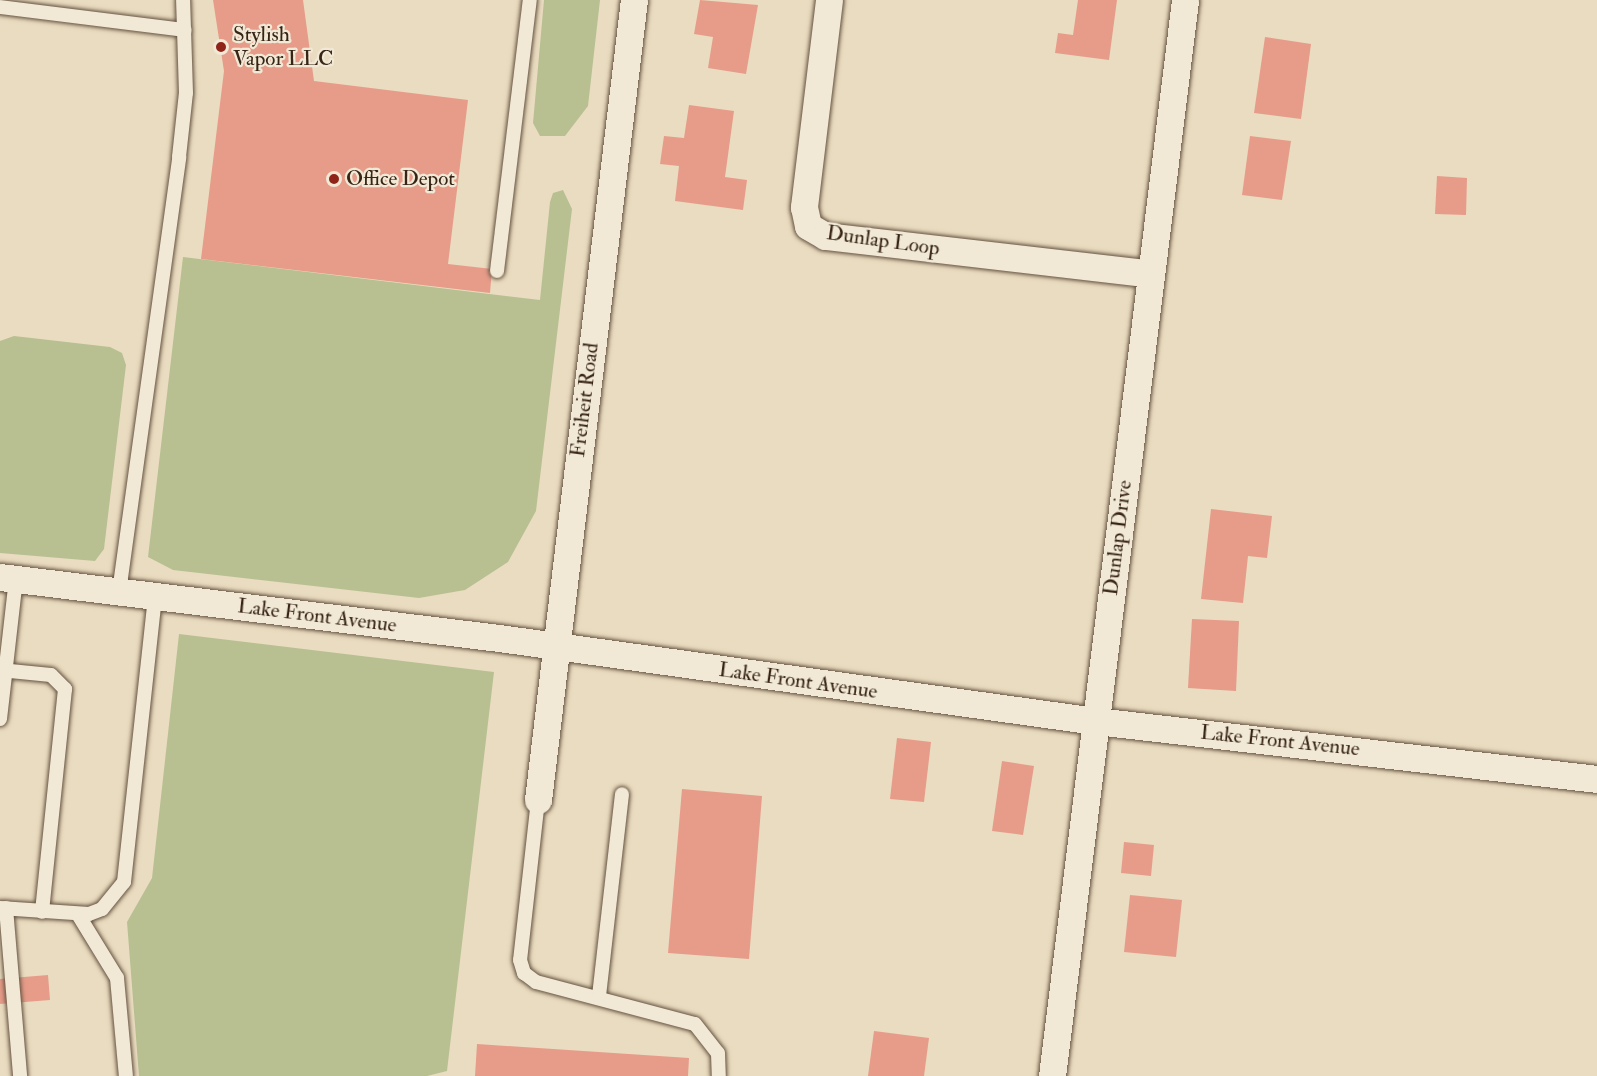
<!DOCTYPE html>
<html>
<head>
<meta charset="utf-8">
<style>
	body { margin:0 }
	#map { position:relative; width:1597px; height:1076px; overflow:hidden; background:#eadcc0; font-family:"IM FELL Double Pica",serif }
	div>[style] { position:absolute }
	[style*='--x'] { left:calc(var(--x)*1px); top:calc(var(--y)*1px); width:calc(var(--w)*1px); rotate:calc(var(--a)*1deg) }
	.green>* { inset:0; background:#b8c091 }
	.building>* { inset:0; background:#e69c89 }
	.roads { filter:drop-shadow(0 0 2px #64523f) drop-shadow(0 0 2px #64523f) }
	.service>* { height:14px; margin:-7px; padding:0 7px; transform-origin:7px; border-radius:7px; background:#f1e8d6 }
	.minor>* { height:27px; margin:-13.5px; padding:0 13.5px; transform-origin:13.5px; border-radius:13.5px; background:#f1e8d6 }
	.dots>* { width:16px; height:16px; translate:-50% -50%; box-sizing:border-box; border:3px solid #f1e8d6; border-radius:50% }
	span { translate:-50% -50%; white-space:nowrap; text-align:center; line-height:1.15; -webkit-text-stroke:4.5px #f1e8d6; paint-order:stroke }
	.poi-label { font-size:21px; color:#372414 }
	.left { translate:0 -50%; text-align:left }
	.street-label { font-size:21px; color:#372414 }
</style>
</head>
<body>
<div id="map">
	<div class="green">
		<div style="clip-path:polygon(544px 0,600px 0,588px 106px,565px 136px,540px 136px,533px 123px)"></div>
		<div style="clip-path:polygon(563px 190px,572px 209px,536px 511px,508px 562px,465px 590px,419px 598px,173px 570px,148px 557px,183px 257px,540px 300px,550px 202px,553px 193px)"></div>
		<div style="clip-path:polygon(14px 336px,110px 347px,122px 353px,126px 365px,104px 549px,95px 561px,0 553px,0 341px)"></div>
		<div style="clip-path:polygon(179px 634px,494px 672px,447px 1071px,427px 1076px,139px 1076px,127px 922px,152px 878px)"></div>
	</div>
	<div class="building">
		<div style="clip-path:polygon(213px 0,303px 0,314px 81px,468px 100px,448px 264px,492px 269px,490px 293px,201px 259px,224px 71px)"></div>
		<div style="clip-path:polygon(700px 0,758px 5px,746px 74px,708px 68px,713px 37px,694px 34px)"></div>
		<div style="clip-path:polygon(1078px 0,1117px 0,1109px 60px,1055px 53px,1058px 33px,1073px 35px)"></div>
		<div style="clip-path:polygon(1265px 37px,1311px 44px,1301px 119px,1254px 113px)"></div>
		<div style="clip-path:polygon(689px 105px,734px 111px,725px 177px,747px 180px,743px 210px,675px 201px,679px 166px,660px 164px,664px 136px,684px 138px)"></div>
		<div style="clip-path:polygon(1250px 136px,1291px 141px,1282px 200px,1242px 195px)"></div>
		<div style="clip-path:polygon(1437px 176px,1467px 178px,1466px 215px,1435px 214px)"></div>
		<div style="clip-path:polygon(1211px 509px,1272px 516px,1267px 558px,1248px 556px,1243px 603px,1201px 599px)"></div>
		<div style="clip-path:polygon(1192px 619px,1239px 621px,1236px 691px,1188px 688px)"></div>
		<div style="clip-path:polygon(897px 738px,931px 742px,924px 802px,890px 799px)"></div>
		<div style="clip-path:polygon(1002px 761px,1034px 766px,1023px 835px,992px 831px)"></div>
		<div style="clip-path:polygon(682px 789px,762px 796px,749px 959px,668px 953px)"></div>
		<div style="clip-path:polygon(1124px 842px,1154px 845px,1151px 876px,1121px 873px)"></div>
		<div style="clip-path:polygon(1130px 895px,1182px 900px,1176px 957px,1124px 952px)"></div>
		<div style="clip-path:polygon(48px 975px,50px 1000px,0 1004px,0 979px)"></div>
		<div style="clip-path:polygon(874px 1031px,929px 1038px,924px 1076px,868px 1076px)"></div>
		<div style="clip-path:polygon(477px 1044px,689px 1058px,688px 1076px,475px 1076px)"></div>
	</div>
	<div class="roads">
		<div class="service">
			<div style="--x:0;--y:7;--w:186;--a:7.1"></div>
			<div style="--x:497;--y:271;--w:273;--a:-83.1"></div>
			<div style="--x:119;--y:592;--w:439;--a:-82.1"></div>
			<div style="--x:179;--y:157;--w:64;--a:-83.8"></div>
			<div style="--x:186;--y:93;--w:93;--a:-91.8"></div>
			<div style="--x:0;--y:670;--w:51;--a:5.6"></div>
			<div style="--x:51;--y:675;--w:20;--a:45"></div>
			<div style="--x:65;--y:689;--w:224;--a:95.9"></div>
			<div style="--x:0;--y:719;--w:141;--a:-83.5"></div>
			<div style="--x:538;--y:800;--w:161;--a:96.4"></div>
			<div style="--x:520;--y:960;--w:14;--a:73"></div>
			<div style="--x:524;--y:973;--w:15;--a:37"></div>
			<div style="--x:536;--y:982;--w:164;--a:14.8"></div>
			<div style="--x:695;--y:1024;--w:37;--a:52"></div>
			<div style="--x:718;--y:1053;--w:23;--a:88"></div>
			<div style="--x:0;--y:908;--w:89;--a:3.9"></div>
			<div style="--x:89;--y:914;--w:14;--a:-21"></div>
			<div style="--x:102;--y:909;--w:35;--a:-51"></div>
			<div style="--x:124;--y:882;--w:287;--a:-83.8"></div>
			<div style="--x:6;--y:908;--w:169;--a:85.2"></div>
			<div style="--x:79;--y:916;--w:73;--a:58.5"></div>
			<div style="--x:117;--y:978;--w:98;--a:84.8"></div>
			<div style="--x:599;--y:996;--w:203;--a:-83.5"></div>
		</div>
		<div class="minor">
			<div style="--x:829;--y:0;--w:209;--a:96.9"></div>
			<div style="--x:804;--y:207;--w:19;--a:78"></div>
			<div style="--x:808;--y:226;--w:20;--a:30"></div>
			<div style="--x:825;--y:236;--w:328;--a:6.6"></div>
			<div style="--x:0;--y:577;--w:503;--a:6.97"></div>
			<div style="--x:499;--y:638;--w:603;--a:7.92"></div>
			<div style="--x:1096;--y:721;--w:504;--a:6.6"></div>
			<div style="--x:538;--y:800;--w:806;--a:-83.16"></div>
			<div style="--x:1052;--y:1076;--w:1084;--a:-82.95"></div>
		</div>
	</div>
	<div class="dots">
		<div style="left:221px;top:47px;background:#8f2418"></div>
		<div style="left:334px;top:179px;background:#8f2418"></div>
	</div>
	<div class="poi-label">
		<span class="left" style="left:233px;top:47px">Stylish<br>Vapor LLC</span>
		<span class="left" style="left:346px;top:179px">Office Depot</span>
	</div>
	<div class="street-label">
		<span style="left:883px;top:241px;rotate:8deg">Dunlap Loop</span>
		<span style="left:585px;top:400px;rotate:-83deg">Freiheit Road</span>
		<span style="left:1118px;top:538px;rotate:-83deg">Dunlap Drive</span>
		<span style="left:317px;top:616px;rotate:7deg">Lake Front Avenue</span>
		<span style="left:798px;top:681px;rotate:8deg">Lake Front Avenue</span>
		<span style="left:1280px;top:741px;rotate:6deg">Lake Front Avenue</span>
	</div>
</div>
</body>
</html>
